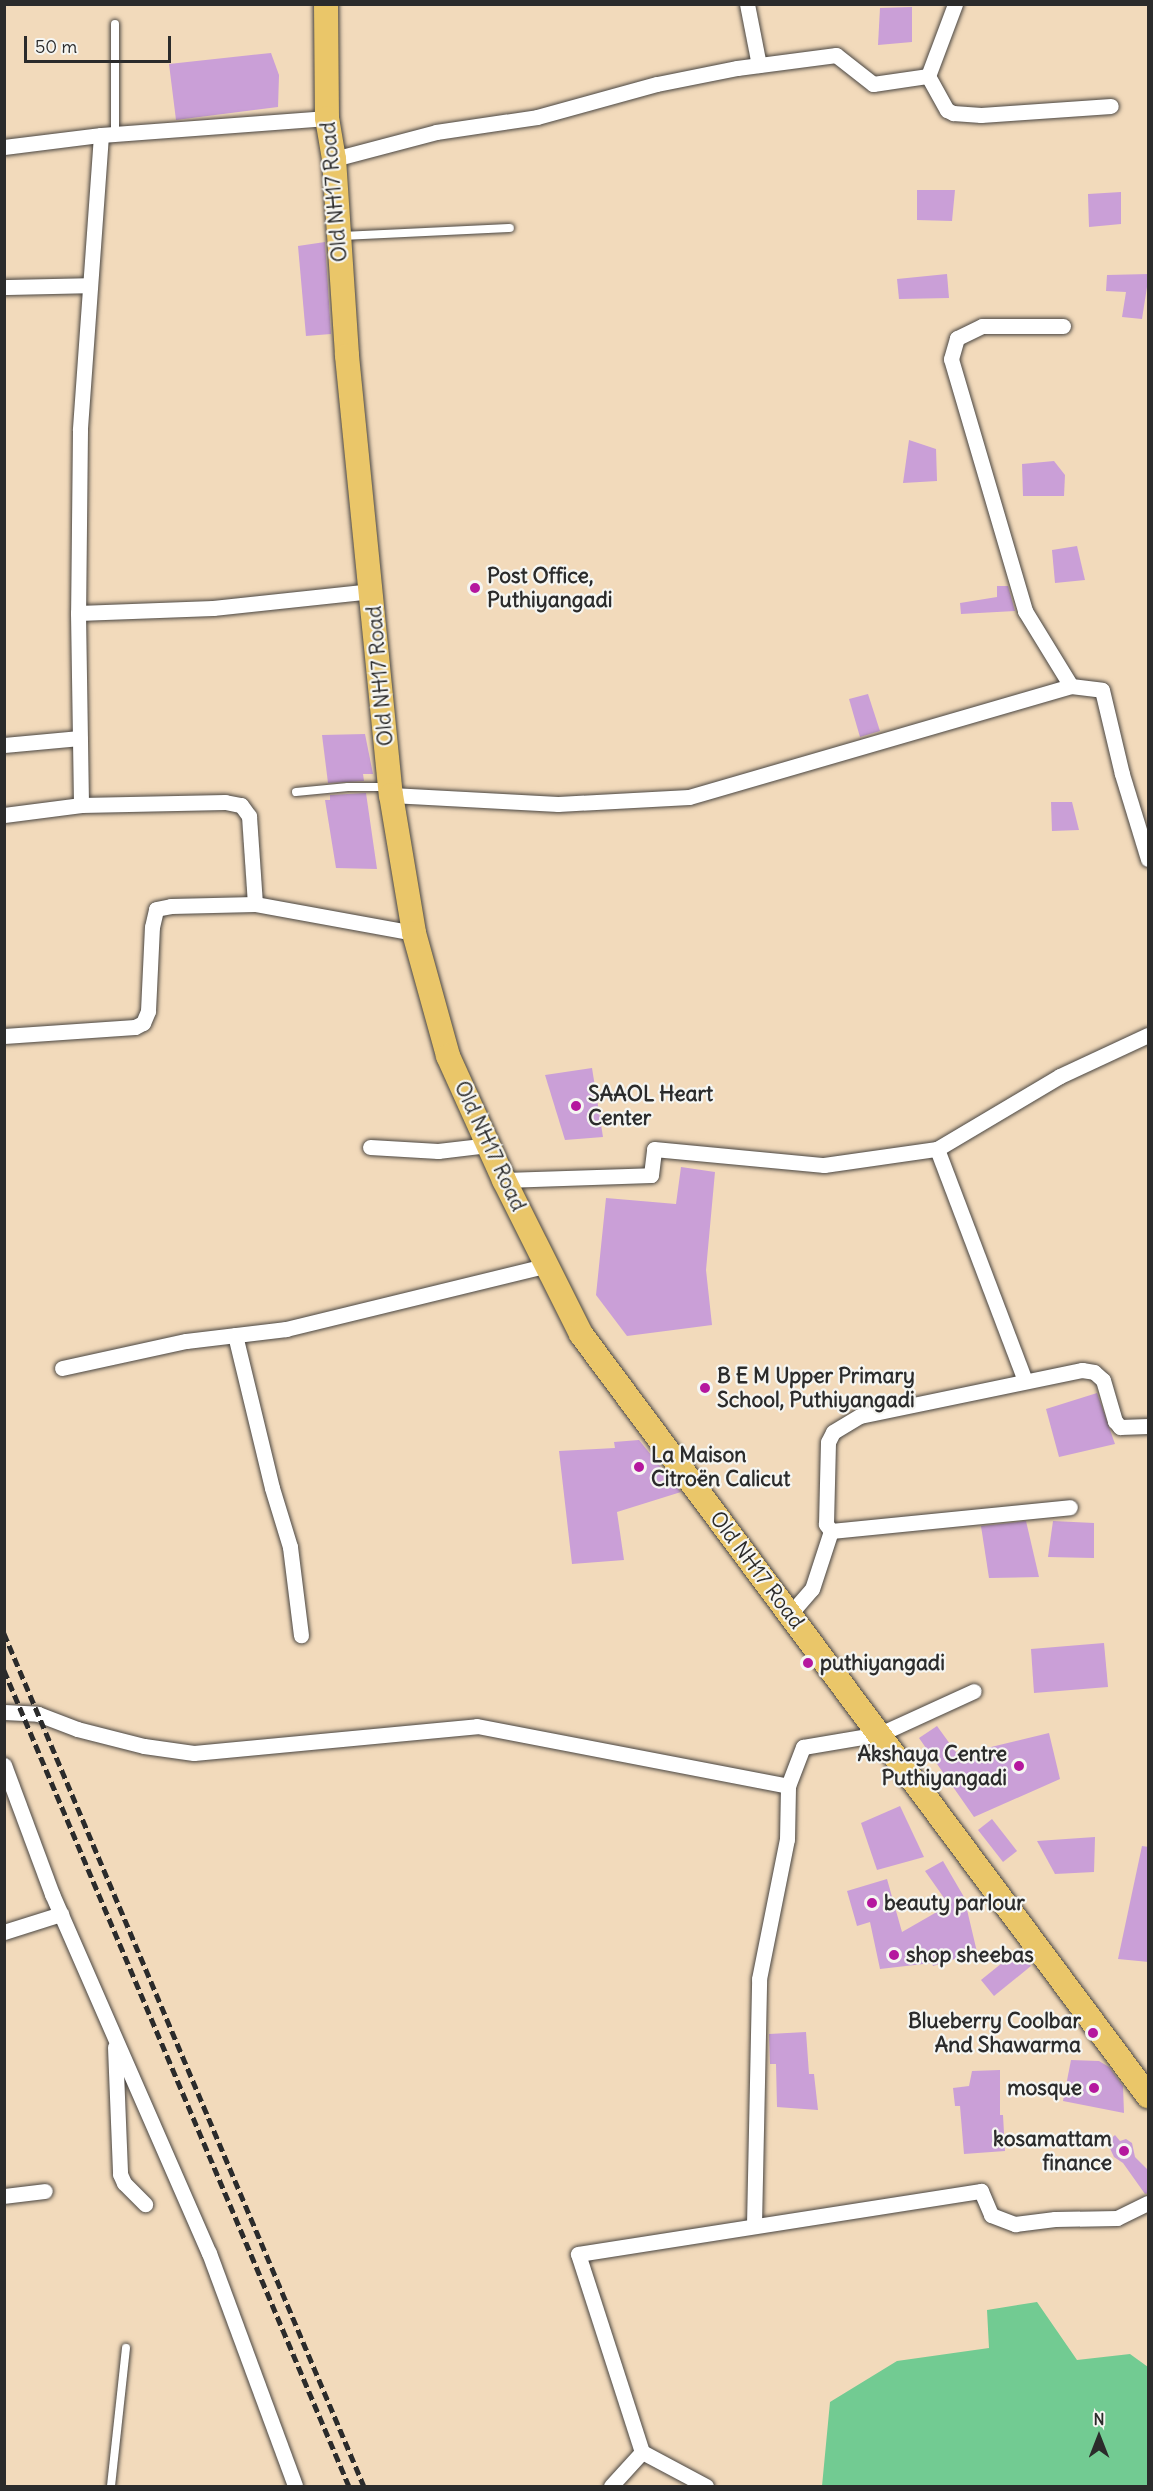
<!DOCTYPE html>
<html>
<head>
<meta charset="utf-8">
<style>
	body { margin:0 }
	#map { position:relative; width:1153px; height:2491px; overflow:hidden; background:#f2dabb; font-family:Delius,sans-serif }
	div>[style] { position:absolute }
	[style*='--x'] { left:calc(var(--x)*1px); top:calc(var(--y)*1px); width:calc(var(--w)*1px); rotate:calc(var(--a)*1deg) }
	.green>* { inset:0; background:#72cb92 }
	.building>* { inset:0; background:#ca9fd7 }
	.roads { filter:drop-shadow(0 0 2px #494541) drop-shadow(0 0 2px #494541) }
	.service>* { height:8px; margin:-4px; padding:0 4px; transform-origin:4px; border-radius:4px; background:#fff }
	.minor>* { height:15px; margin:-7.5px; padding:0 7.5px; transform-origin:7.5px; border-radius:7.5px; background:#fff }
	.primary>* { height:24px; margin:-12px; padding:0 12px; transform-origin:12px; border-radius:12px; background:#eac669 }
	.rail>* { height:4.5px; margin-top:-2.25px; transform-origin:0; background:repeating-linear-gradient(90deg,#2b2b2b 0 9px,transparent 0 13.5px) }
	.dots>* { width:16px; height:16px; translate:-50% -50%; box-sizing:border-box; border:3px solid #f6f6f2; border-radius:50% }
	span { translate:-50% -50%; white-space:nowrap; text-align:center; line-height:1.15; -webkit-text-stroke:4.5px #f6f6f2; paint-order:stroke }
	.street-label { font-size:21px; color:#2b2b2b }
	.poi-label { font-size:21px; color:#2b2b2b; font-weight:700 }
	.left { translate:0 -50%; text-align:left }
	.right { translate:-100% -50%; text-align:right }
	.frame { position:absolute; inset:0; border:6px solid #2b2b2b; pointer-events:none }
	.north { position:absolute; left:1069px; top:2407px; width:60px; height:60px; -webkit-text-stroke:4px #f6f6f2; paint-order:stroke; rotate:0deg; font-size:16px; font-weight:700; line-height:24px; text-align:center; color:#2b2b2b }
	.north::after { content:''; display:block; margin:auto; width:21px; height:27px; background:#2b2b2b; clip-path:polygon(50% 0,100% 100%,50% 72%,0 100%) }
	.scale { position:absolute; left:24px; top:36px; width:147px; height:27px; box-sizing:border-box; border:3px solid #2b2b2b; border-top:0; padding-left:8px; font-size:18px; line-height:21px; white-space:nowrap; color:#2b2b2b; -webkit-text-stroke:4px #f6f6f2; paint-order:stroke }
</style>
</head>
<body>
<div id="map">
	<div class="green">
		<div style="clip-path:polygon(1037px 2302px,1077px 2360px,1130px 2354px,1148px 2367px,1148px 2486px,822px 2486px,830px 2402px,897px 2361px,989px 2348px,987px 2310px)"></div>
	</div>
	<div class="building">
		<div style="clip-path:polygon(912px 7px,912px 42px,878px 45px,880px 8px)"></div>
		<div style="clip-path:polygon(271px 53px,279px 75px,278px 107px,176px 120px,169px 64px)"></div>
		<div style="clip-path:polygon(917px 190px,955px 190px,952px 221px,917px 220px)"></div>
		<div style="clip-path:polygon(1121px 192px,1121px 224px,1089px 227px,1088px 194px)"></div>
		<div style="clip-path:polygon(325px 242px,331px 334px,306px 336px,298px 246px)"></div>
		<div style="clip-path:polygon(947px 274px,949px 298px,899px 299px,897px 279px)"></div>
		<div style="clip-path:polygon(1149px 274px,1142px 319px,1122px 317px,1126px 292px,1106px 291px,1107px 275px)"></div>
		<div style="clip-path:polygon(909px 440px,936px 449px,937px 481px,903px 483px)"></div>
		<div style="clip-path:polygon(1054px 461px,1065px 475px,1064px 496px,1023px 496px,1022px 464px)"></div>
		<div style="clip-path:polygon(1077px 546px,1085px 580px,1055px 583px,1052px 550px)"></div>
		<div style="clip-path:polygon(997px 586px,1008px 586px,1015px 611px,961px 614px,960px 603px,997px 597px)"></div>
		<div style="clip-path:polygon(868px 694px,880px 731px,860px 737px,849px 699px)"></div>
		<div style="clip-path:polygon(365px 734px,373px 774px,363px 774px,364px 781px,328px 783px,322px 735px)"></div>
		<div style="clip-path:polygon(366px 793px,377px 869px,336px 868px,325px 800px,330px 800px,330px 795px)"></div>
		<div style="clip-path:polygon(1051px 802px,1072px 802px,1079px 830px,1052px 831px)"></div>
		<div style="clip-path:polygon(592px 1068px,603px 1137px,565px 1140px,545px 1075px)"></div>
		<div style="clip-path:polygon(681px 1167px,715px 1172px,706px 1270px,712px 1325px,627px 1336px,596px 1295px,606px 1198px,676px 1204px)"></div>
		<div style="clip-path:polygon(1097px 1393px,1115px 1444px,1059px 1457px,1046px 1409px)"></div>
		<div style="clip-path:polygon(639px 1440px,681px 1492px,617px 1512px,624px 1560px,572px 1564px,559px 1451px,615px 1448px,614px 1442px)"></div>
		<div style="clip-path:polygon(1026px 1521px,1039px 1577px,989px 1578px,981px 1526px)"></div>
		<div style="clip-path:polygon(1053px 1521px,1094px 1523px,1094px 1558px,1048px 1557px)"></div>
		<div style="clip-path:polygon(1104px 1643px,1108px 1687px,1034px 1693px,1031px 1649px)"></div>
		<div style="clip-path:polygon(937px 1726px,958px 1755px,1049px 1733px,1060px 1779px,974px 1817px,919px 1738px)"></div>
		<div style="clip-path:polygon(900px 1806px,924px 1857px,877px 1870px,861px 1823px)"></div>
		<div style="clip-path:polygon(992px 1819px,1017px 1851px,1003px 1862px,978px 1830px)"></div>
		<div style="clip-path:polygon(1095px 1837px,1094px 1872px,1055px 1874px,1037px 1841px)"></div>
		<div style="clip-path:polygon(1142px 1846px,1149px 1847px,1149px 1962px,1118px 1959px)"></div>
		<div style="clip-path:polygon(943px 1861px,964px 1897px,977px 1952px,933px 1966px,932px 1963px,880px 1969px,870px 1922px,857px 1926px,847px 1891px,887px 1879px,902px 1932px,949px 1905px,925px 1871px)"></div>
		<div style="clip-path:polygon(1018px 1950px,1031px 1966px,994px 1996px,981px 1980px)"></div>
		<div style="clip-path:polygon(806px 2032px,809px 2074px,814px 2074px,818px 2110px,777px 2107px,776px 2064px,770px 2064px,769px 2034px)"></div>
		<div style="clip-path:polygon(1071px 2060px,1099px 2061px,1109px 2067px,1123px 2086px,1124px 2113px,1063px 2101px)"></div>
		<div style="clip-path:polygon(1000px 2070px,1000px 2115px,1003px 2115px,1005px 2151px,964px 2154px,960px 2106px,955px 2106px,953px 2088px,969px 2086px,972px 2071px)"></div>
		<div style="clip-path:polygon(1115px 2135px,1120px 2141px,1126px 2139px,1132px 2143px,1135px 2157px,1149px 2171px,1149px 2193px,1145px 2194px,1123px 2163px,1114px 2157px,1107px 2142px)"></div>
	</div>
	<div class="roads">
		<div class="service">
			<div style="--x:115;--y:24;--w:110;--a:90"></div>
			<div style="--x:341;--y:236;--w:169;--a:-2.7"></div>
			<div style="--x:296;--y:792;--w:52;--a:-5.5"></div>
			<div style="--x:348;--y:787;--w:38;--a:0"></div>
			<div style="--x:111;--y:2486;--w:139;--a:-83.8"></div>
		</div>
		<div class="minor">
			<div style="--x:747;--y:4;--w:62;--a:78.9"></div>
			<div style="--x:928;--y:76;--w:39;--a:61"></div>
			<div style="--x:947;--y:110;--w:7;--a:27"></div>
			<div style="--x:953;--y:113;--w:28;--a:4"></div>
			<div style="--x:981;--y:115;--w:130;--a:-4"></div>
			<div style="--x:101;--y:135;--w:296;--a:94.1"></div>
			<div style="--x:80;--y:430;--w:183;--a:90.6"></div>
			<div style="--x:78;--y:613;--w:192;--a:89.1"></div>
			<div style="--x:81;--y:805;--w:144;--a:-1.2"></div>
			<div style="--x:225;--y:802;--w:16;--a:11"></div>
			<div style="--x:241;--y:805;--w:14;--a:54"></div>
			<div style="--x:249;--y:816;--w:88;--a:86.1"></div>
			<div style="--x:4;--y:147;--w:98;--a:-7.1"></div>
			<div style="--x:101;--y:135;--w:227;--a:-4.3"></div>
			<div style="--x:334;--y:159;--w:106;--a:-14.8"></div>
			<div style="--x:436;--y:132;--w:102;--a:-8.4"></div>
			<div style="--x:537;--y:117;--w:124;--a:-15.4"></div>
			<div style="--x:657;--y:84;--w:82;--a:-11.3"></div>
			<div style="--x:737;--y:68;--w:100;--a:-7.5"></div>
			<div style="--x:836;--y:55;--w:47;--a:38.1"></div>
			<div style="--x:873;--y:84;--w:56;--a:-8.3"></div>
			<div style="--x:928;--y:76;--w:77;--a:-69.4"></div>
			<div style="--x:4;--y:287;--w:86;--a:-1.3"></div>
			<div style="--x:1063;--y:326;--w:81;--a:180"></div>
			<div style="--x:982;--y:326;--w:28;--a:154"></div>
			<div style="--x:957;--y:338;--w:22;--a:106"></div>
			<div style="--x:951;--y:359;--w:263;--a:73.6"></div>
			<div style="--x:1025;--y:611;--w:88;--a:58.5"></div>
			<div style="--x:78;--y:613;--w:135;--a:-2.1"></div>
			<div style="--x:213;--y:608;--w:160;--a:-6.1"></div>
			<div style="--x:4;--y:745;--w:76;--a:-5.3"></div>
			<div style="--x:391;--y:795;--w:167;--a:3.1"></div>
			<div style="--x:558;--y:804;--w:131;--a:-3.1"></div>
			<div style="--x:689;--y:797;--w:398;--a:-16.2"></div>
			<div style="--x:1071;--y:686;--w:31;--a:7"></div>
			<div style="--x:1102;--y:690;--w:86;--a:76.6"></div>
			<div style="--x:1122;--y:774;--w:89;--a:73"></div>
			<div style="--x:4;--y:815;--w:78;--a:-7.4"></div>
			<div style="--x:4;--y:1036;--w:131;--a:-3.9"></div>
			<div style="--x:135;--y:1027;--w:9;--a:-27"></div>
			<div style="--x:143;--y:1023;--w:13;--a:-67"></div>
			<div style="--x:148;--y:1011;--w:84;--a:-87.3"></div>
			<div style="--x:152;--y:927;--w:18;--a:-77"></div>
			<div style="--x:156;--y:909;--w:15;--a:-11"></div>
			<div style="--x:171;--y:906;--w:84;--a:-1.4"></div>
			<div style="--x:255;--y:904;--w:162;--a:10.3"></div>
			<div style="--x:370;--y:1147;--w:68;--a:3.4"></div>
			<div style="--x:438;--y:1151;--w:50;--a:-6.8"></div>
			<div style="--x:937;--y:1149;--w:248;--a:69.2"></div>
			<div style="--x:504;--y:1180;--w:147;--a:-1.9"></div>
			<div style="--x:651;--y:1175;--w:26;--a:-83"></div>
			<div style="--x:654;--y:1149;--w:171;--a:5.4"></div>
			<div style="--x:824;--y:1165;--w:114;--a:-8.1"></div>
			<div style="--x:937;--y:1149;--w:143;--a:-30.7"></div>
			<div style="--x:1060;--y:1076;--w:97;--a:-25"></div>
			<div style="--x:235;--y:1335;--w:157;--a:76.4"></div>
			<div style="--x:272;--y:1488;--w:62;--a:73"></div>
			<div style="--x:290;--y:1547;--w:89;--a:82.9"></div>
			<div style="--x:62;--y:1368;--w:127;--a:-12.3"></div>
			<div style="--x:186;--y:1341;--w:101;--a:-6.8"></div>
			<div style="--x:286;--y:1329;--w:270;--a:-13.7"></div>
			<div style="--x:831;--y:1531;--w:9;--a:-126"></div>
			<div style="--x:826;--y:1524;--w:82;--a:-88.6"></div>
			<div style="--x:828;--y:1442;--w:11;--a:-63"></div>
			<div style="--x:833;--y:1432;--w:31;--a:-31"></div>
			<div style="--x:860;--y:1416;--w:227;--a:-11.7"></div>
			<div style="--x:1082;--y:1370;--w:12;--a:9"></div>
			<div style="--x:1094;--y:1372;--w:12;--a:42"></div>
			<div style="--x:1103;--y:1380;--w:43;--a:73.7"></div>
			<div style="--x:1115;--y:1421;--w:8;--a:50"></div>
			<div style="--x:1120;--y:1427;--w:28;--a:-2"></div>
			<div style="--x:831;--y:1531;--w:240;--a:-5.7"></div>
			<div style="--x:790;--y:1614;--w:33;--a:-49"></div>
			<div style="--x:812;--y:1589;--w:61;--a:-71.9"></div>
			<div style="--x:4;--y:1712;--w:34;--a:3"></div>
			<div style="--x:38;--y:1714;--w:42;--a:21"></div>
			<div style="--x:77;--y:1729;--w:69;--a:14.2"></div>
			<div style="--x:144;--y:1746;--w:50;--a:8"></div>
			<div style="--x:194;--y:1753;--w:284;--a:-5.4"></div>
			<div style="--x:477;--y:1726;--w:317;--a:10.9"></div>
			<div style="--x:788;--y:1786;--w:42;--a:-69"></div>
			<div style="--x:803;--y:1747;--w:78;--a:-9.6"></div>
			<div style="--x:880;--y:1734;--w:103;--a:-24.6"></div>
			<div style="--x:4;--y:1765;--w:138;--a:69.6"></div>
			<div style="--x:52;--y:1894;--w:392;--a:66.4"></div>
			<div style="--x:209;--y:2253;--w:248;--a:69.7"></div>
			<div style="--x:4;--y:1932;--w:60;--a:-17.5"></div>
			<div style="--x:115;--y:2047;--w:127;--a:87.7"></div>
			<div style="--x:120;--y:2174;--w:10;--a:66"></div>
			<div style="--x:124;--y:2183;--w:30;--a:45"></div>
			<div style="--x:4;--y:2196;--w:41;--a:-7"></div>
			<div style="--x:754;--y:2225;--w:246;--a:-88.8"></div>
			<div style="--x:759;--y:1979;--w:143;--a:-78.7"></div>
			<div style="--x:787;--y:1839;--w:53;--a:-88.9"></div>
			<div style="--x:611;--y:2486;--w:46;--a:-47.6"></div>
			<div style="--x:706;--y:2486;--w:72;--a:-152"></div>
			<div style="--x:642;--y:2452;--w:208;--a:-107.9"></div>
			<div style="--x:578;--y:2254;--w:408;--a:-8.9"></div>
			<div style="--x:981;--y:2191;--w:26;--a:67"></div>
			<div style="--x:991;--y:2215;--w:26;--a:21"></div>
			<div style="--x:1015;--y:2224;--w:40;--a:-7.1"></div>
			<div style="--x:1055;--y:2219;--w:62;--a:-0.9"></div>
			<div style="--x:1117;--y:2218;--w:34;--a:-26"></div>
		</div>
		<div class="primary">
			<div style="--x:326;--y:4;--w:114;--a:89.5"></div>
			<div style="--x:327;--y:118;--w:42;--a:80.3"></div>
			<div style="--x:334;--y:159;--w:197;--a:86.2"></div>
			<div style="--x:347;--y:356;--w:441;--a:84.3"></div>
			<div style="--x:391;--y:795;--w:140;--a:80.5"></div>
			<div style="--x:414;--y:933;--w:128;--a:74.5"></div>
			<div style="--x:448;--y:1056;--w:136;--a:65.7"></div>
			<div style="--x:504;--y:1180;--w:172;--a:63.4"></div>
			<div style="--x:581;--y:1334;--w:950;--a:53.35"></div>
		</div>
	</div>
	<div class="rail">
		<div style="--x:4;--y:1633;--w:926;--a:67.12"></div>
		<div style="--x:4;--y:1670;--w:886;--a:67.08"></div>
	</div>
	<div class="dots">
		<div style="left:475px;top:588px;background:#b5179e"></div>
		<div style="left:576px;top:1106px;background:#b5179e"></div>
		<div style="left:705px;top:1388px;background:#b5179e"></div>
		<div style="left:639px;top:1467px;background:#b5179e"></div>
		<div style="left:808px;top:1663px;background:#b5179e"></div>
		<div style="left:1019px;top:1766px;background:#b5179e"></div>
		<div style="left:872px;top:1903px;background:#b5179e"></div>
		<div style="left:894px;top:1955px;background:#b5179e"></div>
		<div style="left:1093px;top:2033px;background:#b5179e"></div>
		<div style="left:1094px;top:2088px;background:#b5179e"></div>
		<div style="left:1124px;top:2151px;background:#b5179e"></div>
	</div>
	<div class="street-label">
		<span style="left:334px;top:192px;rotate:-95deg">Old NH17 Road</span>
		<span style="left:380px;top:676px;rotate:-95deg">Old NH17 Road</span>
		<span style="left:490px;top:1146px;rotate:65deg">Old NH17 Road</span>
		<span style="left:757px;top:1570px;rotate:53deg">Old NH17 Road</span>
	</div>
	<div class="poi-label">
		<span class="left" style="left:487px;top:588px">Post Office,<br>Puthiyangadi</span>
		<span class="left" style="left:588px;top:1106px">SAAOL Heart<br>Center</span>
		<span class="left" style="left:717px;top:1388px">B E M Upper Primary<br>School, Puthiyangadi</span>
		<span class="left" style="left:651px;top:1467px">La Maison<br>Citroën Calicut</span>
		<span class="left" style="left:820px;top:1663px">puthiyangadi</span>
		<span class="right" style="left:1007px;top:1766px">Akshaya Centre<br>Puthiyangadi</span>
		<span class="left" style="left:884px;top:1903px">beauty parlour</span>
		<span class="left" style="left:906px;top:1955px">shop sheebas</span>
		<span class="right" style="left:1081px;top:2033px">Blueberry Coolbar<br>And Shawarma</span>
		<span class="right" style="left:1082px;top:2088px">mosque</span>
		<span class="right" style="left:1112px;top:2151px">kosamattam<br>finance</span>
	</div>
	<div class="frame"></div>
	<div class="north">N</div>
	<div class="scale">50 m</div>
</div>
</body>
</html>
